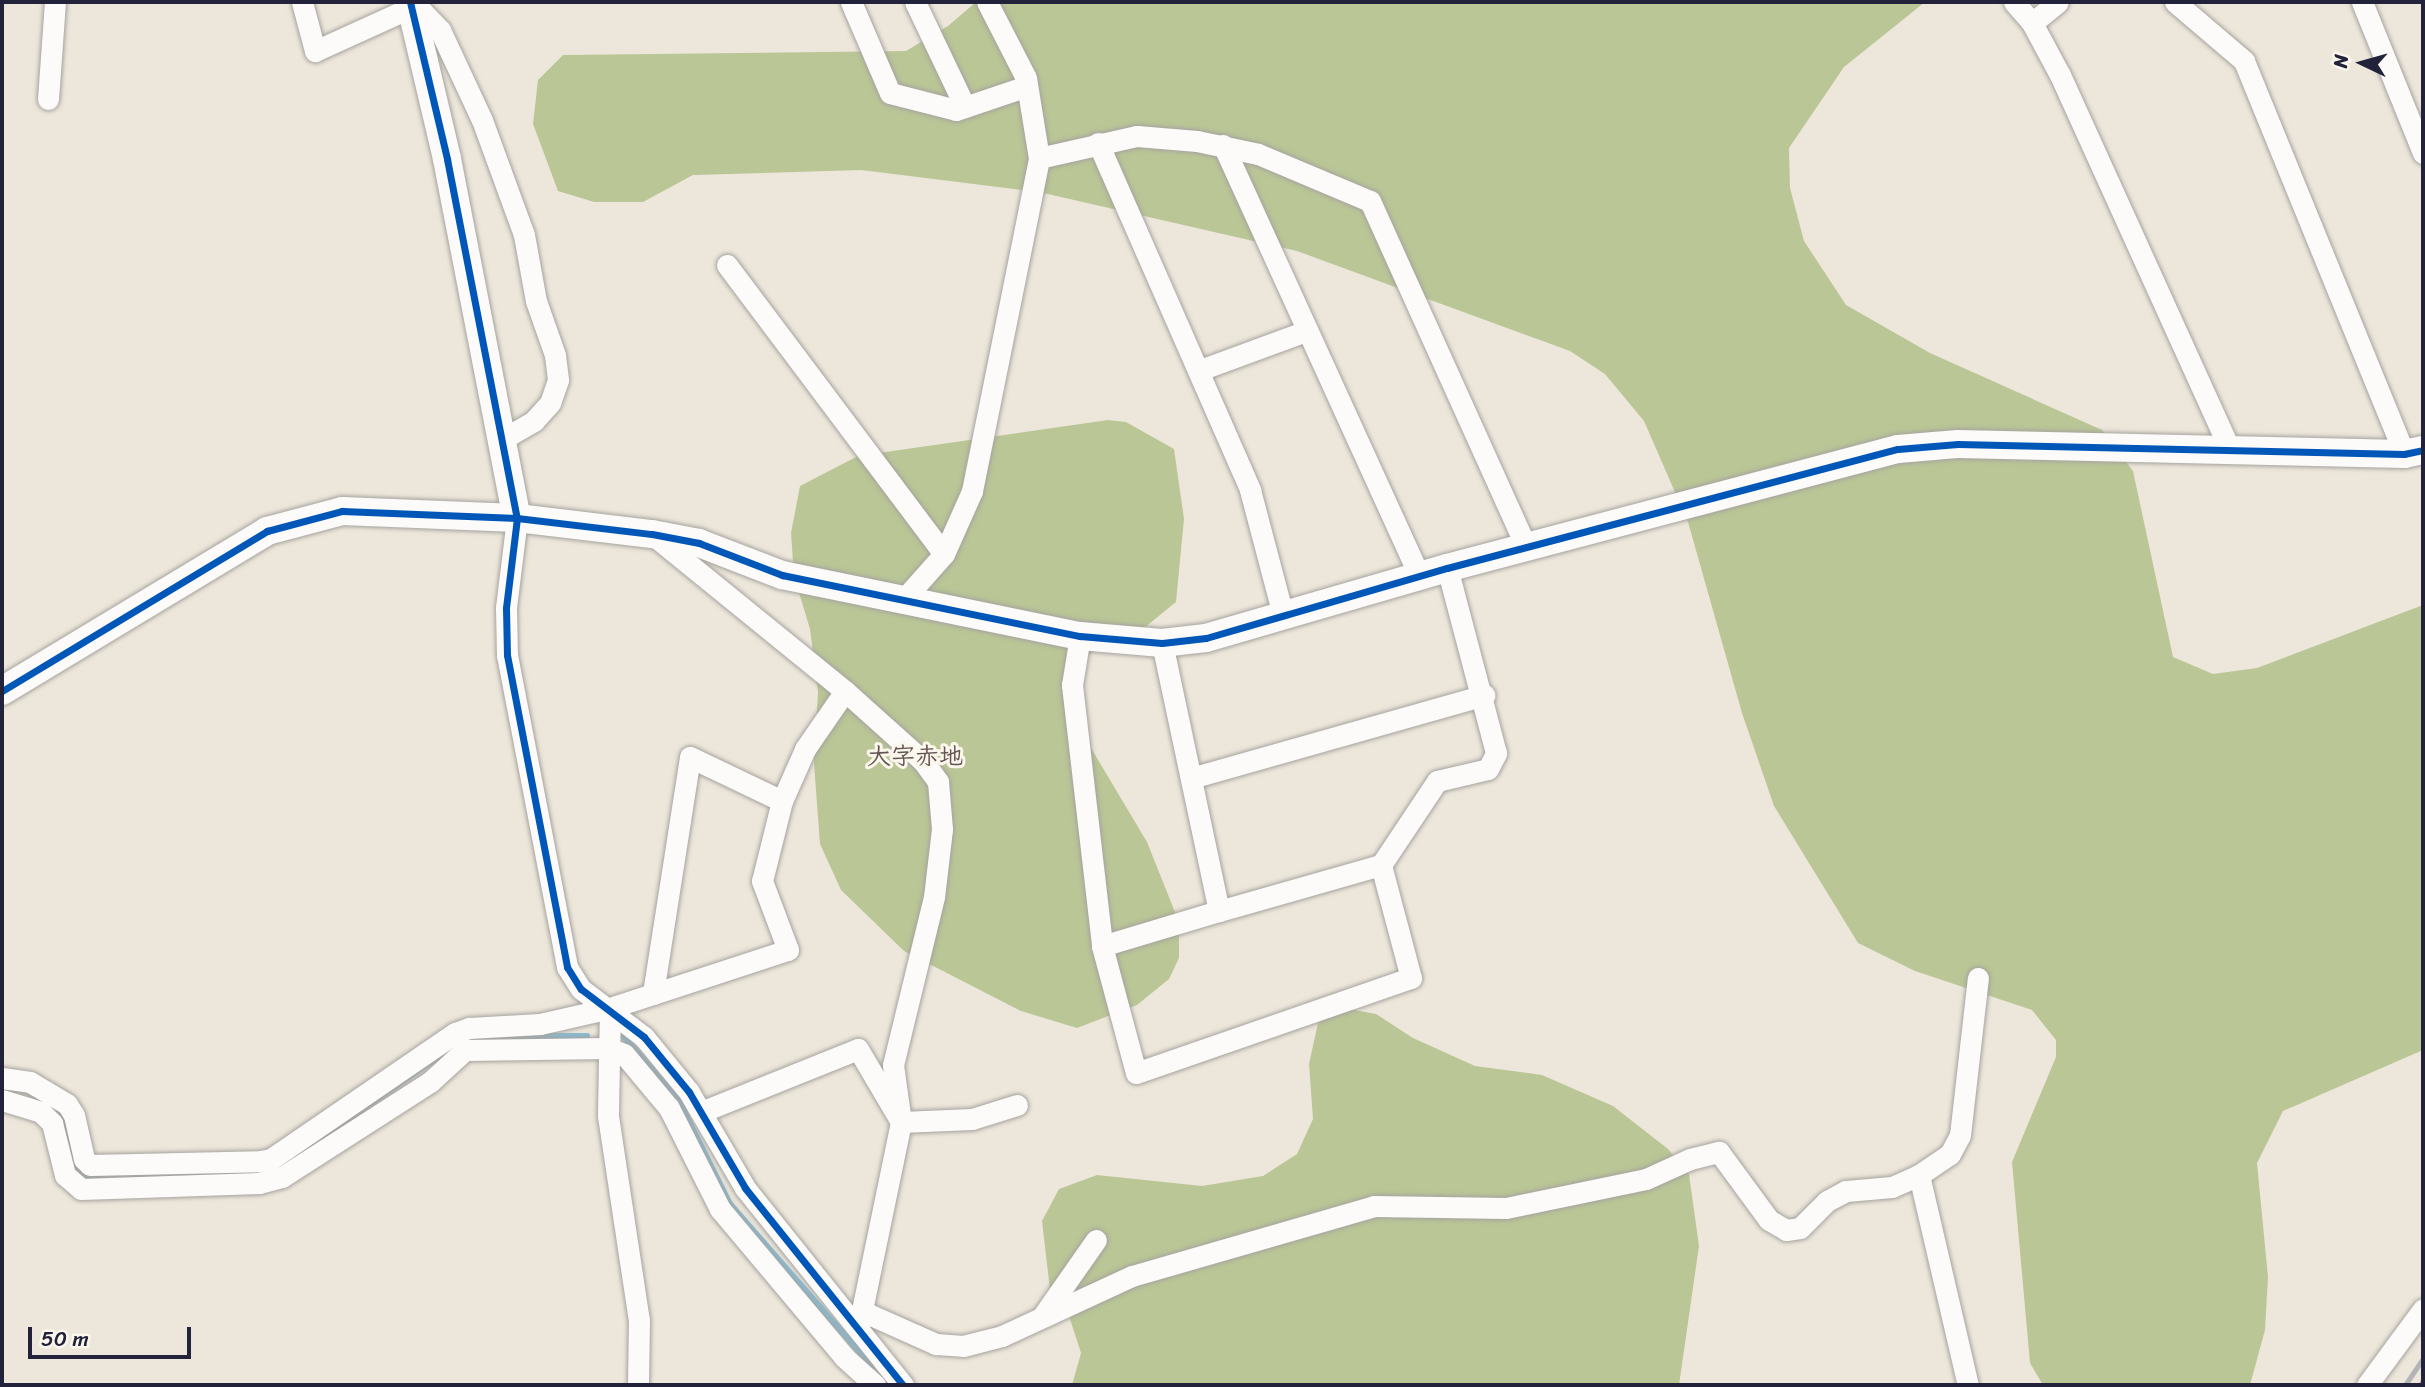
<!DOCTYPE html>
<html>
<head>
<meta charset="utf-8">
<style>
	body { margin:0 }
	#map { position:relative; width:2425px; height:1387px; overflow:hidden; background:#ede7db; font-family:Sriracha,"Klee One",sans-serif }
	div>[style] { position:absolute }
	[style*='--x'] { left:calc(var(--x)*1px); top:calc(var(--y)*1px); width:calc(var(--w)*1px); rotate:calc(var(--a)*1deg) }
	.forest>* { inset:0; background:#bac696 }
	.stream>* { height:6px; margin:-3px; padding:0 3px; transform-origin:3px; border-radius:3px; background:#85bcd5 }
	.roads { filter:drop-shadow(0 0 2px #a6a39f) drop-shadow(0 0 2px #a6a39f) }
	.street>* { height:21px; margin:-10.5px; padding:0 10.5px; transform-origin:10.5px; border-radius:10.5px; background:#fcfbfa }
	.secondary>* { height:28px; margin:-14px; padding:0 14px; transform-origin:14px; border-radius:14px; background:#fcfbfa }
	.rail>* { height:5px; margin:-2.5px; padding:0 2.5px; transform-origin:2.5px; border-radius:2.5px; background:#b4b3b5 }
	.cycleway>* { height:7px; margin:-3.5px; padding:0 3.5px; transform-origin:3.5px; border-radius:3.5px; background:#0057b8 }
	span { translate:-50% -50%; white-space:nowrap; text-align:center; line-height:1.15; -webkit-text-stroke:6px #fbf7ec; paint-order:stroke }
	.quarter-label { font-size:24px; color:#645454; font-weight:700 }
	.frame { position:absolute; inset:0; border:4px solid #22223b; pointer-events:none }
	.north { position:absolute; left:2327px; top:28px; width:70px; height:70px; -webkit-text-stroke:5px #fbf7ec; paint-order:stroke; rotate:275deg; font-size:19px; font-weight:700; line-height:28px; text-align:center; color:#22223b }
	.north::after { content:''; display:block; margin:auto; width:24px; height:32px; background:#22223b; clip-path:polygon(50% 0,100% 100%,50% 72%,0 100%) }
	.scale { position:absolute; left:28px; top:1327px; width:163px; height:32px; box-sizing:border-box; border:4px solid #22223b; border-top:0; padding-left:9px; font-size:21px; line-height:24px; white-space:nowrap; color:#22223b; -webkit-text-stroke:5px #fbf7ec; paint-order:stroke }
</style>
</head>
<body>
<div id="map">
	<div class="forest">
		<div style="clip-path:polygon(976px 2px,1925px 2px,1844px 67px,1789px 148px,1790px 188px,1804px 241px,1846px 305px,1930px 353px,2102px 430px,2133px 471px,2173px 657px,2213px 674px,2257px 668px,2423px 605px,2423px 1050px,2283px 1111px,2257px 1163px,2268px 1277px,2265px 1330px,2250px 1385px,2043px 1385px,2030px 1363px,2012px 1162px,2056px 1057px,2056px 1040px,2032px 1010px,1915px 971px,1858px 943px,1774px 806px,1742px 713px,1688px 522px,1644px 421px,1605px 374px,1570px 351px,1297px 251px,1039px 192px,861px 170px,693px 175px,643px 202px,594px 202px,558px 191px,533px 124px,538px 80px,563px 55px,906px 51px,948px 26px)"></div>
		<div style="clip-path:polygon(1108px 420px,1126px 422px,1174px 449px,1184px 519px,1176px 602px,1144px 628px,1103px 645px,1075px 664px,1085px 738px,1147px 842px,1179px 922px,1179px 958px,1169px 979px,1137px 1005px,1077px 1028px,1021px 1011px,904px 951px,841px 890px,820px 844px,814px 764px,818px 692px,810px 629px,794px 576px,791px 533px,800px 486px,858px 456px)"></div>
		<div style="clip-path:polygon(1338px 1007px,1376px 1014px,1413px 1038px,1475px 1066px,1542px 1075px,1613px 1106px,1668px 1149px,1689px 1174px,1699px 1246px,1679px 1385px,1072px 1385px,1081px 1353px,1069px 1316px,1050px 1290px,1042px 1221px,1059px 1189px,1097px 1175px,1202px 1186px,1263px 1176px,1297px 1154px,1313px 1119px,1309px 1064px,1318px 1023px)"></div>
	</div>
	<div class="stream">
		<div style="--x:512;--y:1036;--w:75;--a:0"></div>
		<div style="--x:624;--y:1037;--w:84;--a:49.3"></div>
		<div style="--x:679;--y:1101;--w:115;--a:63.7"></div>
		<div style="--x:730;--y:1204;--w:215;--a:48.8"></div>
		<div style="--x:61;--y:1112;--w:56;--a:76.5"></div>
		<div style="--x:74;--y:1166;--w:17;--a:36"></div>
		<div style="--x:88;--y:1176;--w:13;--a:-4"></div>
		<div style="--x:323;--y:1136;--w:153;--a:-34.6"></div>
	</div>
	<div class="roads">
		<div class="street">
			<div style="--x:302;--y:2;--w:51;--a:75.1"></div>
			<div style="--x:315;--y:51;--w:107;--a:-24.4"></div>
			<div style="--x:413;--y:2;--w:39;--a:46"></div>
			<div style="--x:440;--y:30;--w:99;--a:65"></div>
			<div style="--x:482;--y:120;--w:122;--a:69.9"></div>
			<div style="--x:524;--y:235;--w:67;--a:79.7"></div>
			<div style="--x:536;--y:301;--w:57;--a:70.6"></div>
			<div style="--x:555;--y:355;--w:25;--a:83"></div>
			<div style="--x:558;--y:380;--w:24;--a:109"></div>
			<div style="--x:550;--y:403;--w:24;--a:132"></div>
			<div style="--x:534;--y:421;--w:38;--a:150"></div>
			<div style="--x:851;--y:2;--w:99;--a:66.8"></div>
			<div style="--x:890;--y:93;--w:68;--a:14.4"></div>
			<div style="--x:956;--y:110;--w:75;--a:-18.7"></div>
			<div style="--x:915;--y:2;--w:116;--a:64.5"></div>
			<div style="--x:987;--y:2;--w:85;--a:62.8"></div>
			<div style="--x:1026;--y:78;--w:81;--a:80.8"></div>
			<div style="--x:2014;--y:2;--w:28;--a:49"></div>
			<div style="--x:2032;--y:23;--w:59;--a:61.7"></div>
			<div style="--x:2060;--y:75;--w:414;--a:65.6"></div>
			<div style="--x:2175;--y:2;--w:91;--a:40.5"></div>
			<div style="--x:2244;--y:61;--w:424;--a:67.8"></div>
			<div style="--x:2362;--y:2;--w:163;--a:68"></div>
			<div style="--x:2032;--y:23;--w:33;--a:-39"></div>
			<div style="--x:48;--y:99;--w:97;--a:-85.9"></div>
			<div style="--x:1098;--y:143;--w:379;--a:66.3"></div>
			<div style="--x:1250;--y:490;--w:129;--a:75.2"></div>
			<div style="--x:1223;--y:145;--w:473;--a:65.5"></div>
			<div style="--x:727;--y:265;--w:361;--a:53.1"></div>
			<div style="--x:1200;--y:370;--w:113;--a:-20.2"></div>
			<div style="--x:517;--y:518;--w:91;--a:97"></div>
			<div style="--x:506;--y:608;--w:47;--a:88.8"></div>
			<div style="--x:507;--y:655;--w:318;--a:79.1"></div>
			<div style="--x:567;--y:967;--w:26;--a:58"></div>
			<div style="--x:581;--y:989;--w:79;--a:37.3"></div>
			<div style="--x:644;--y:1037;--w:71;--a:50.7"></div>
			<div style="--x:689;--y:1092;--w:111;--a:59.7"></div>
			<div style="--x:745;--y:1188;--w:253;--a:51.3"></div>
			<div style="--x:653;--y:535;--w:247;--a:39.1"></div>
			<div style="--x:845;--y:691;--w:105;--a:41.9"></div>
			<div style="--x:923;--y:761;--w:26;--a:54"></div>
			<div style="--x:938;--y:782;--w:47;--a:85.1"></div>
			<div style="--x:942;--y:829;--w:68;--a:96.7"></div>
			<div style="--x:934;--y:897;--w:173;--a:103.7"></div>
			<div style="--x:893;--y:1065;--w:58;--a:82"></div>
			<div style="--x:901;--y:1122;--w:206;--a:101.7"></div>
			<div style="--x:904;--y:599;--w:60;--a:-48.4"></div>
			<div style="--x:944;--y:554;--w:69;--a:-66"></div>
			<div style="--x:972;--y:491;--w:340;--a:-78.6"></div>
			<div style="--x:1039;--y:158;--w:100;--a:-12.7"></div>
			<div style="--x:1137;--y:136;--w:60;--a:4.8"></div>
			<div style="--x:1197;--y:141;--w:62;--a:12"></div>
			<div style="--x:1258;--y:154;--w:121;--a:22.8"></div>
			<div style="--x:1370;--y:201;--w:381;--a:65.7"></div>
			<div style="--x:1080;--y:636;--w:50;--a:99.3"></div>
			<div style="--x:1072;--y:685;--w:263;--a:83.4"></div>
			<div style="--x:1102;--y:946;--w:131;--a:75"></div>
			<div style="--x:1136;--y:1073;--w:291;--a:-19.1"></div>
			<div style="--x:1411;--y:978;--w:117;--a:-104.9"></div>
			<div style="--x:1162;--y:643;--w:274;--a:78"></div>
			<div style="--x:1219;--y:911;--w:168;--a:-15.9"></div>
			<div style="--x:1381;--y:865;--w:101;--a:-56.3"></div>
			<div style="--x:1437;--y:781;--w:52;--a:-13.2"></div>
			<div style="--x:1488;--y:769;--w:18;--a:-63"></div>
			<div style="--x:1496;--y:753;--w:191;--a:-104.8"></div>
			<div style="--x:1191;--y:778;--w:305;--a:-15.8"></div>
			<div style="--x:782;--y:801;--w:57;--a:-66.1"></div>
			<div style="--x:805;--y:749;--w:70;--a:-55.4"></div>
			<div style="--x:1102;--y:946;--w:122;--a:-16.7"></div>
			<div style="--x:610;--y:1008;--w:108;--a:91.1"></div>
			<div style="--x:608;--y:1116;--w:206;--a:81.4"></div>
			<div style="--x:639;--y:1320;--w:65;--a:90.9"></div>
			<div style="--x:2;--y:1078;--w:28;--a:8"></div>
			<div style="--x:30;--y:1082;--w:43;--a:30.7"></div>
			<div style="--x:67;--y:1104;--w:13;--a:58"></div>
			<div style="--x:74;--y:1115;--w:45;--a:77.2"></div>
			<div style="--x:84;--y:1159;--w:8;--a:45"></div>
			<div style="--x:90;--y:1165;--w:170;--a:-1.3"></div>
			<div style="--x:260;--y:1161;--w:11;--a:-10"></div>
			<div style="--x:271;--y:1159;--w:223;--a:-34.4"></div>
			<div style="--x:455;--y:1033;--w:15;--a:-20"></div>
			<div style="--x:469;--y:1028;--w:71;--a:-3.2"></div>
			<div style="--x:540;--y:1024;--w:72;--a:-12.9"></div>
			<div style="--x:610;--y:1008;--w:45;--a:-18"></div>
			<div style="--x:653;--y:994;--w:142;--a:-18.1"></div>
			<div style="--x:788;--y:950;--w:74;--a:-110.6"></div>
			<div style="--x:762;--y:881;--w:82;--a:-76"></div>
			<div style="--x:782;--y:801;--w:102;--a:-154.4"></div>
			<div style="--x:690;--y:757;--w:240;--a:98.9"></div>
			<div style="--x:2;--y:1100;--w:41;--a:17.1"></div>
			<div style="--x:41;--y:1112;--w:16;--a:45"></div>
			<div style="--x:52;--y:1123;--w:54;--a:76"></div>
			<div style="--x:65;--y:1175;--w:21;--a:41"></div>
			<div style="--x:81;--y:1189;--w:178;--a:-1.9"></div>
			<div style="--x:259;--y:1183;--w:24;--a:-15"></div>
			<div style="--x:282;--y:1177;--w:176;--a:-32.7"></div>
			<div style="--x:430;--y:1082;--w:47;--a:-42.4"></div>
			<div style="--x:465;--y:1050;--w:143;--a:-0.8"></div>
			<div style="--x:608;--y:1048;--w:17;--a:21"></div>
			<div style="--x:624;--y:1054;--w:70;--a:50.2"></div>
			<div style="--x:669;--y:1108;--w:113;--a:63.2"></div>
			<div style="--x:720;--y:1209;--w:193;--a:50"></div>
			<div style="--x:844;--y:1357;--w:42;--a:42.1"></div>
			<div style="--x:701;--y:1112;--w:169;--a:-21.9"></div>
			<div style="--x:858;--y:1049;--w:85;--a:59.5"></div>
			<div style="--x:901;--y:1122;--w:71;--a:-2.4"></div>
			<div style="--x:972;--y:1119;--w:47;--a:-17.3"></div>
			<div style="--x:1919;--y:1175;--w:37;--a:-34"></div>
			<div style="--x:1950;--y:1154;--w:21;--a:-62"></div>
			<div style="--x:1960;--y:1135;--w:158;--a:-83.5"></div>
			<div style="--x:864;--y:1312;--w:79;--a:24"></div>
			<div style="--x:936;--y:1344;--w:27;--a:4"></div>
			<div style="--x:963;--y:1346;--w:40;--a:-14.4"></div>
			<div style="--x:1002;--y:1336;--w:143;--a:-24.8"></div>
			<div style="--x:1132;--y:1276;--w:252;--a:-16.1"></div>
			<div style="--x:1374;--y:1206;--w:132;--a:0.9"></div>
			<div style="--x:1506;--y:1208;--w:143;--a:-11.7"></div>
			<div style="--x:1646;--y:1179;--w:48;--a:-24.4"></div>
			<div style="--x:1690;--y:1159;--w:30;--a:-14"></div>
			<div style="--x:1719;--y:1152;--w:84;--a:53.7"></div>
			<div style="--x:1769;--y:1220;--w:20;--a:30"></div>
			<div style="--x:1786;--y:1230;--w:14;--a:-8"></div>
			<div style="--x:1800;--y:1228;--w:38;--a:-45"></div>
			<div style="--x:1827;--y:1201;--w:21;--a:-28"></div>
			<div style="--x:1846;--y:1191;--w:46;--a:-5"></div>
			<div style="--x:1892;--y:1187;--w:30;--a:-24"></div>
			<div style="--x:1919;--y:1175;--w:216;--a:76.9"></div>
			<div style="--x:1042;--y:1317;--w:94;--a:-55"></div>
			<div style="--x:2367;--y:1385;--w:94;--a:-53.6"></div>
		</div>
		<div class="secondary">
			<div style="--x:410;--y:2;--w:161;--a:76.7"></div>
			<div style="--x:447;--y:159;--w:366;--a:79"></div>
			<div style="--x:2;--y:691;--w:310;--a:-31.1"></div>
			<div style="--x:267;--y:531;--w:78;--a:-14.9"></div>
			<div style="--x:342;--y:511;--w:175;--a:2.3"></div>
			<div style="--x:517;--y:518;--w:136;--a:6.8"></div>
			<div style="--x:652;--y:534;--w:48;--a:10.8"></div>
			<div style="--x:699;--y:543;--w:89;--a:21.1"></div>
			<div style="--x:782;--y:575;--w:304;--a:11.6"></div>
			<div style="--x:1080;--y:636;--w:82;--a:4.9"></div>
			<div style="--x:1162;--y:643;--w:44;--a:-6.5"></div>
			<div style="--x:1206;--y:638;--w:251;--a:-16.2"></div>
			<div style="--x:1447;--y:568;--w:466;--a:-14.8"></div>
			<div style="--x:1898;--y:449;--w:60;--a:-4.8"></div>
			<div style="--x:1958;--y:444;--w:446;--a:1.3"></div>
			<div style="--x:2404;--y:454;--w:19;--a:-12"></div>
		</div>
	</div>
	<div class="rail">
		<div style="--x:2405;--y:1385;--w:32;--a:-56"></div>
		<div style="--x:2420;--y:1385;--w:6;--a:-59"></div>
	</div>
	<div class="cycleway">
		<div style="--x:410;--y:2;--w:161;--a:76.7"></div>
		<div style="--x:447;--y:159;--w:366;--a:79"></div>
		<div style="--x:517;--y:518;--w:91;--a:97"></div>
		<div style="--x:506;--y:608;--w:47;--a:88.8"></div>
		<div style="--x:507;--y:655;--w:318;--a:79.1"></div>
		<div style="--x:567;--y:967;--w:26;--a:58"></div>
		<div style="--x:581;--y:989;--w:79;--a:37.3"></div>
		<div style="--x:644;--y:1037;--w:71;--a:50.7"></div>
		<div style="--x:689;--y:1092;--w:111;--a:59.7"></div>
		<div style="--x:745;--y:1188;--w:253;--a:51.3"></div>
		<div style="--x:2;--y:691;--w:310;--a:-31.1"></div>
		<div style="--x:267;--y:531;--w:78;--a:-14.9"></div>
		<div style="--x:342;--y:511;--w:175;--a:2.3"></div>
		<div style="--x:517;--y:518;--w:136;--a:6.8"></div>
		<div style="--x:652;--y:534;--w:48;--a:10.8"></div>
		<div style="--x:699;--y:543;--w:89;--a:21.1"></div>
		<div style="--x:782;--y:575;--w:304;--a:11.6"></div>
		<div style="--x:1080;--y:636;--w:82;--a:4.9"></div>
		<div style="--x:1162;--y:643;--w:44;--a:-6.5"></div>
		<div style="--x:1206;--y:638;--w:251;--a:-16.2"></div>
		<div style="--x:1447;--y:568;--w:466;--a:-14.8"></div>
		<div style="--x:1898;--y:449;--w:60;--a:-4.8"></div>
		<div style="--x:1958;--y:444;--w:446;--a:1.3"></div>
		<div style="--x:2404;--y:454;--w:19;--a:-12"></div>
	</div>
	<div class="quarter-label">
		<span style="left:915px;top:757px">大字赤地</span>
	</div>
	<div class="frame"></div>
	<div class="north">N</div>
	<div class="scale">50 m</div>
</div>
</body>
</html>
